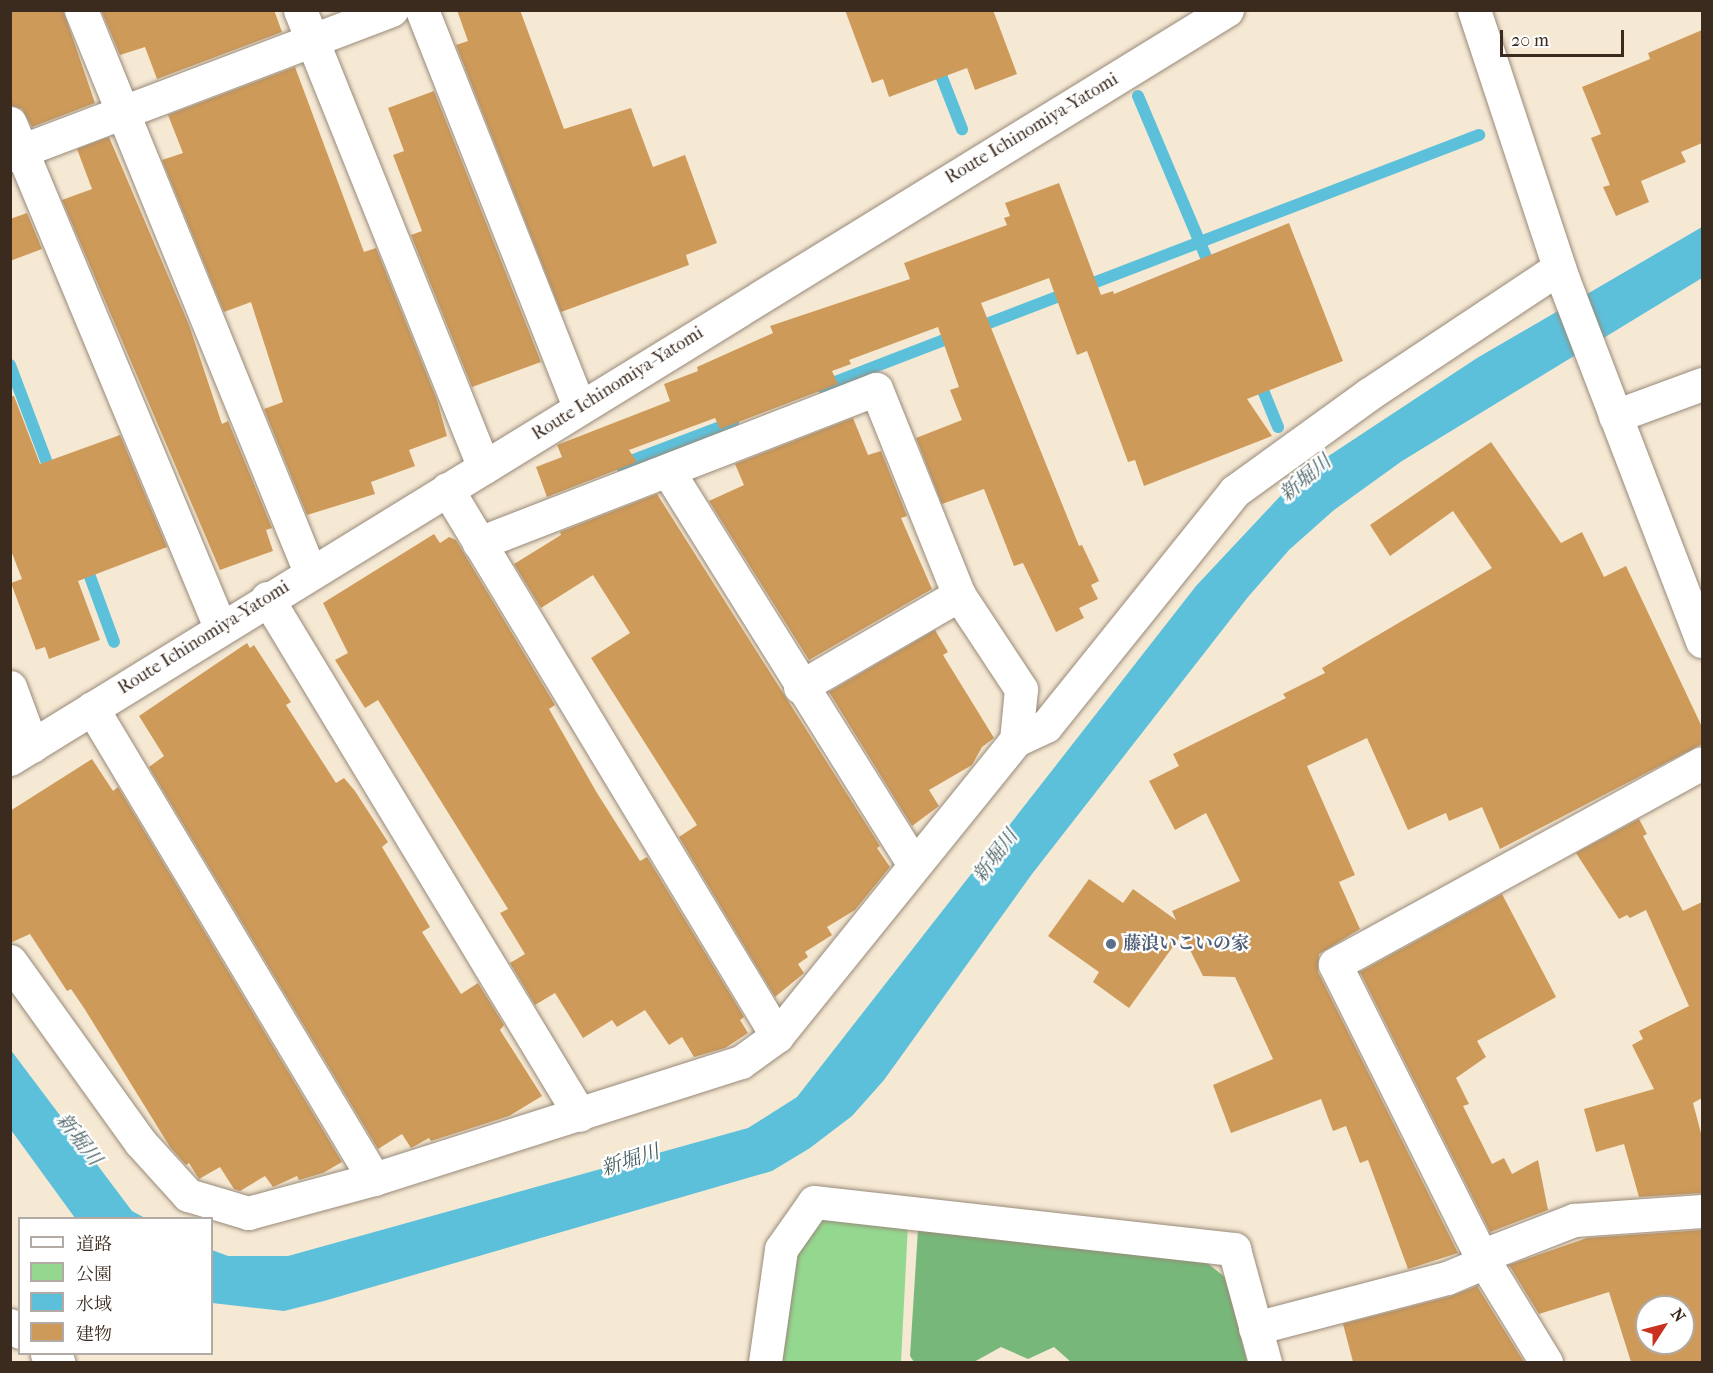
<!DOCTYPE html>
<html>
<head>
<meta charset="utf-8">
<style>
	body { margin:0 }
	#map { position:relative; width:1713px; height:1373px; overflow:hidden; background:#f6e9d4; font-family:"IM FELL French Canon","Noto Serif JP",serif }
	div>[style] { position:absolute }
	[style*='--x'] { left:calc(var(--x)*1px); top:calc(var(--y)*1px); width:calc(var(--w)*1px); rotate:calc(var(--a)*1deg) }
	.green>* { inset:0; background:#94d890 }
	.forest>* { inset:0; background:#77b87a }
	.water>* { inset:0; background:#5dc0db }
	.stream>* { height:12px; margin:-6px; padding:0 6px; transform-origin:6px; border-radius:6px; background:#5dc0db }
	.building>* { inset:0; background:#ce9a59 }
	.roads { filter:drop-shadow(0 0 2px #988a79) drop-shadow(0 0 2px #988a79) }
	.minor>* { height:33px; margin:-16.5px; padding:0 16.5px; transform-origin:16.5px; border-radius:16.5px; background:#fff }
	.tertiary>* { height:33px; margin:-16.5px; padding:0 16.5px; transform-origin:16.5px; border-radius:16.5px; background:#fff }
	.secondary>* { height:33px; margin:-16.5px; padding:0 16.5px; transform-origin:16.5px; border-radius:16.5px; background:#fff }
	.dots>* { width:16px; height:16px; translate:-50% -50%; box-sizing:border-box; border:3px solid #fff; border-radius:50% }
	span { translate:-50% -50%; white-space:nowrap; text-align:center; line-height:1.15; -webkit-text-stroke:4.5px #fff; paint-order:stroke }
	.street-label { font-size:18px; color:#3b2a1e }
	.service-label { font-size:18px; color:#4e5e75; font-weight:700 }
	.left { translate:0 -50%; text-align:left }
	.water-label { font-size:20px; color:#475e60; font-style:italic }
	.frame { position:absolute; inset:0; border:12px solid #3b2a1e; pointer-events:none }
	.legend { position:absolute; left:18px; top:1217px; width:195px; height:138px; box-sizing:border-box; background:#fff; border:2px solid #b1aaa5; margin:0; padding:8px 10px; list-style:none; font-size:18px; color:#3b2a1e }
	.legend li { display:flex; align-items:center; gap:12px; height:30px }
	.legend b { width:30px; border:2px solid #b1aaa5 }
	.north { position:absolute; left:1635px; top:1295px; width:60px; height:60px; box-sizing:border-box; background:#fff; border:2px solid #b1aaa5; border-radius:50%; rotate:54deg; font-size:16px; font-weight:700; line-height:24px; text-align:center; color:#3b2a1e }
	.north::after { content:''; display:block; margin:auto; width:21px; height:27px; background:#c8321e; clip-path:polygon(50% 0,100% 100%,50% 72%,0 100%) }
	.scale { position:absolute; left:1500px; top:30px; width:124px; height:27px; box-sizing:border-box; border:3px solid #3b2a1e; border-top:0; padding-left:8px; font-size:18px; line-height:21px; white-space:nowrap; color:#3b2a1e; -webkit-text-stroke:4px #fff; paint-order:stroke }
</style>
</head>
<body>
<div id="map">
	<div class="green">
		<div style="clip-path:polygon(830px 1214px,908px 1224px,901px 1362px,771px 1362px,785px 1257px,814px 1222px)"></div>
	</div>
	<div class="forest">
		<div style="clip-path:polygon(918px 1229px,1206px 1262px,1226px 1278px,1247px 1362px,1071px 1362px,1054px 1347px,1028px 1359px,1001px 1347px,974px 1362px,914px 1362px,910px 1356px)"></div>
	</div>
	<div class="water">
		<div style="clip-path:polygon(1702px 227px,1702px 278px,1402px 461px,1334px 510px,1289px 550px,1248px 597px,1032px 874px,884px 1080px,852px 1116px,810px 1148px,772px 1171px,324px 1301px,284px 1311px,212px 1303px,212px 1250px,228px 1256px,288px 1256px,748px 1128px,797px 1097px,1196px 586px,1285px 491px,1324px 459px,1477px 358px)"></div>
		<div style="clip-path:polygon(10px 1049px,132px 1211px,145px 1218px,75px 1218px,11px 1130px)"></div>
	</div>
	<div class="stream">
		<div style="--x:937;--y:65;--w:69;--a:68.7"></div>
		<div style="--x:1138;--y:96;--w:190;--a:67.1"></div>
		<div style="--x:976;--y:328;--w:539;--a:-20.99"></div>
		<div style="--x:10;--y:365;--w:119;--a:69.3"></div>
		<div style="--x:1258;--y:378;--w:53;--a:67.8"></div>
		<div style="--x:822;--y:387;--w:145;--a:-21.1"></div>
		<div style="--x:620;--y:465;--w:121;--a:-20.8"></div>
		<div style="--x:85;--y:563;--w:84;--a:69.8"></div>
	</div>
	<div class="building">
		<div style="clip-path:polygon(10px 10px,63px 10px,95px 103px,32px 127px,22px 109px,10px 105px)"></div>
		<div style="clip-path:polygon(101px 10px,274px 10px,282px 32px,157px 79px,145px 47px,120px 55px)"></div>
		<div style="clip-path:polygon(457px 10px,520px 10px,564px 129px,631px 108px,653px 167px,685px 155px,717px 243px,686px 255px,689px 265px,561px 312px,456px 45px,468px 41px)"></div>
		<div style="clip-path:polygon(845px 10px,993px 10px,1017px 74px,975px 90px,967px 68px,889px 97px,883px 79px,872px 83px)"></div>
		<div style="clip-path:polygon(1702px 30px,1702px 143px,1681px 152px,1686px 162px,1641px 181px,1649px 202px,1616px 216px,1603px 187px,1610px 185px,1591px 138px,1601px 134px,1582px 87px,1650px 59px,1648px 53px)"></div>
		<div style="clip-path:polygon(295px 67px,364px 252px,376px 248px,437px 400px,447px 436px,409px 450px,415px 466px,371px 482px,375px 494px,307px 515px,264px 409px,283px 402px,251px 302px,224px 312px,162px 160px,183px 153px,168px 115px)"></div>
		<div style="clip-path:polygon(434px 91px,541px 362px,472px 387px,411px 235px,422px 231px,393px 155px,404px 151px,388px 108px)"></div>
		<div style="clip-path:polygon(109px 137px,189px 325px,222px 424px,228px 421px,272px 528px,266px 530px,273px 551px,220px 570px,62px 200px,92px 189px,77px 149px)"></div>
		<div style="clip-path:polygon(1059px 183px,1101px 295px,1113px 291px,1114px 294px,1289px 223px,1343px 361px,1247px 399px,1272px 436px,1144px 486px,1135px 460px,1128px 462px,1087px 351px,1077px 355px,1049px 278px,981px 303px,1079px 546px,1082px 545px,1099px 581px,1091px 585px,1098px 599px,1079px 608px,1084px 618px,1056px 632px,1023px 563px,1014px 566px,984px 489px,942px 504px,916px 438px,962px 420px,950px 390px,959px 387px,938px 327px,849px 360px,851px 364px,832px 371px,838px 384px,720px 429px,715px 418px,629px 450px,637px 462px,547px 497px,536px 467px,562px 457px,557px 445px,670px 401px,664px 384px,698px 371px,697px 367px,773px 333px,770px 326px,910px 279px,904px 263px,1007px 225px,1004px 218px,1010px 216px,1005px 203px)"></div>
		<div style="clip-path:polygon(27px 213px,42px 249px,10px 261px,10px 219px)"></div>
		<div style="clip-path:polygon(10px 396px,14px 396px,40px 464px,120px 435px,167px 547px,78px 581px,100px 640px,49px 659px,45px 647px,36px 650px,11px 583px,22px 579px,10px 548px)"></div>
		<div style="clip-path:polygon(853px 418px,868px 455px,881px 451px,907px 516px,901px 518px,932px 589px,809px 660px,709px 501px,744px 485px,735px 464px)"></div>
		<div style="clip-path:polygon(1491px 442px,1561px 543px,1582px 532px,1604px 577px,1626px 566px,1702px 727px,1702px 744px,1500px 849px,1482px 807px,1449px 821px,1446px 813px,1408px 830px,1367px 738px,1307px 766px,1355px 875px,1339px 882px,1360px 929px,1319px 954px,1318px 972px,1458px 1253px,1408px 1269px,1368px 1160px,1360px 1163px,1346px 1126px,1333px 1131px,1321px 1099px,1231px 1133px,1213px 1085px,1273px 1059px,1235px 977px,1203px 976px,1182px 934px,1129px 1008px,1093px 982px,1099px 972px,1048px 936px,1089px 879px,1123px 903px,1133px 889px,1176px 920px,1172px 911px,1240px 881px,1206px 813px,1175px 830px,1149px 781px,1179px 766px,1173px 754px,1286px 698px,1283px 694px,1325px 673px,1322px 668px,1492px 568px,1453px 511px,1390px 556px,1370px 525px)"></div>
		<div style="clip-path:polygon(657px 494px,880px 846px,877px 848px,890px 867px,855px 910px,827px 927px,832px 935px,805px 952px,808px 957px,798px 964px,804px 973px,775px 997px,679px 837px,697px 825px,591px 658px,630px 633px,593px 575px,541px 608px,514px 564px,561px 535px,560px 532px)"></div>
		<div style="clip-path:polygon(434px 534px,440px 543px,449px 537px,456px 540px,555px 705px,549px 709px,597px 793px,640px 861px,647px 857px,744px 1017px,740px 1020px,748px 1033px,725px 1048px,694px 1057px,682px 1037px,669px 1045px,645px 1010px,617px 1027px,612px 1020px,583px 1038px,555px 993px,535px 1005px,510px 963px,525px 954px,500px 913px,508px 909px,378px 700px,365px 708px,335px 660px,348px 653px,323px 603px)"></div>
		<div style="clip-path:polygon(935px 630px,948px 652px,943px 655px,994px 738px,982px 747px,972px 765px,929px 790px,939px 806px,912px 826px,829px 692px)"></div>
		<div style="clip-path:polygon(247px 643px,250px 648px,254px 645px,291px 702px,286px 705px,336px 783px,344px 778px,355px 791px,388px 842px,382px 847px,430px 927px,422px 932px,461px 994px,478px 983px,504px 1025px,500px 1030px,542px 1096px,509px 1116px,431px 1141px,429px 1138px,411px 1148px,402px 1134px,378px 1149px,149px 767px,164px 756px,139px 716px)"></div>
		<div style="clip-path:polygon(92px 759px,113px 791px,118px 787px,342px 1162px,323px 1173px,299px 1180px,297px 1176px,273px 1187px,265px 1176px,240px 1191px,234px 1189px,220px 1167px,199px 1179px,189px 1163px,186px 1165px,170px 1147px,84px 1008px,71px 989px,67px 991px,30px 934px,10px 943px,10px 811px)"></div>
		<div style="clip-path:polygon(1639px 819px,1647px 834px,1643px 836px,1683px 911px,1702px 902px,1702px 1098px,1693px 1103px,1702px 1137px,1702px 1193px,1639px 1197px,1624px 1144px,1596px 1152px,1584px 1109px,1654px 1089px,1632px 1045px,1643px 1039px,1639px 1031px,1689px 1006px,1646px 910px,1630px 918px,1627px 915px,1619px 919px,1576px 853px)"></div>
		<div style="clip-path:polygon(1502px 894px,1556px 997px,1477px 1041px,1486px 1057px,1456px 1078px,1469px 1104px,1463px 1106px,1492px 1164px,1504px 1158px,1512px 1174px,1538px 1160px,1548px 1210px,1490px 1232px,1360px 972px)"></div>
		<div style="clip-path:polygon(evenodd,1702px 1230px,1702px 1362px,1631px 1362px,1609px 1292px,1539px 1314px,1509px 1265px,1587px 1238px,1702px 1230px,1647px 1307px,1683px 1307px,1683px 1343px,1647px 1343px,1647px 1307px)"></div>
		<div style="clip-path:polygon(1477px 1286px,1524px 1362px,1353px 1362px,1343px 1324px,1452px 1296px)"></div>
	</div>
	<div class="roads">
		<div class="minor">
			<div style="--x:81;--y:10;--w:607;--a:67.83"></div>
			<div style="--x:300;--y:10;--w:493;--a:68.1"></div>
			<div style="--x:422;--y:10;--w:427;--a:68.4"></div>
			<div style="--x:10;--y:123;--w:546;--a:67.38"></div>
			<div style="--x:10;--y:155;--w:408;--a:-20.8"></div>
			<div style="--x:1615;--y:416;--w:93;--a:-20.2"></div>
			<div style="--x:668;--y:471;--w:464;--a:58"></div>
			<div style="--x:447;--y:489;--w:639;--a:58.9"></div>
			<div style="--x:267;--y:598;--w:604;--a:58.81"></div>
			<div style="--x:10;--y:687;--w:63;--a:69.6"></div>
			<div style="--x:800;--y:687;--w:184;--a:-30.1"></div>
			<div style="--x:92;--y:708;--w:549;--a:59.09"></div>
			<div style="--x:1016;--y:740;--w:33;--a:-25"></div>
			<div style="--x:1046;--y:726;--w:302;--a:-51.2"></div>
			<div style="--x:1235;--y:491;--w:165;--a:-35.9"></div>
			<div style="--x:1369;--y:394;--w:228;--a:-33.6"></div>
			<div style="--x:10;--y:961;--w:223;--a:54.3"></div>
			<div style="--x:140;--y:1142;--w:72;--a:47.8"></div>
			<div style="--x:188;--y:1195;--w:63;--a:16.7"></div>
			<div style="--x:248;--y:1213;--w:131;--a:-15.1"></div>
			<div style="--x:374;--y:1179;--w:385;--a:-17.7"></div>
			<div style="--x:741;--y:1062;--w:44;--a:-35.8"></div>
			<div style="--x:777;--y:1036;--w:380;--a:-51.1"></div>
			<div style="--x:1016;--y:740;--w:51;--a:-84.4"></div>
			<div style="--x:1021;--y:689;--w:113;--a:-123.4"></div>
			<div style="--x:959;--y:595;--w:222;--a:-111.9"></div>
			<div style="--x:876;--y:389;--w:426;--a:158.8"></div>
			<div style="--x:1481;--y:1256;--w:100;--a:-21.2"></div>
			<div style="--x:1574;--y:1220;--w:128;--a:-4"></div>
			<div style="--x:10;--y:1325;--w:12;--a:35"></div>
			<div style="--x:1255;--y:1328;--w:198;--a:-14.6"></div>
			<div style="--x:1447;--y:1278;--w:41;--a:-22.8"></div>
			<div style="--x:47;--y:1354;--w:14;--a:36"></div>
			<div style="--x:765;--y:1362;--w:114;--a:-81.9"></div>
			<div style="--x:781;--y:1249;--w:57;--a:-54.9"></div>
			<div style="--x:814;--y:1202;--w:423;--a:6.4"></div>
			<div style="--x:1234;--y:1249;--w:117;--a:74.7"></div>
			<div style="--x:1546;--y:1362;--w:124;--a:-121.5"></div>
			<div style="--x:1481;--y:1256;--w:326;--a:-116.6"></div>
			<div style="--x:1335;--y:964;--w:418;--a:-28.7"></div>
		</div>
		<div class="tertiary">
			<div style="--x:1474;--y:10;--w:283;--a:71.7"></div>
			<div style="--x:1563;--y:279;--w:388;--a:69"></div>
		</div>
		<div class="secondary">
			<div style="--x:10;--y:759;--w:1429;--a:-31.61"></div>
		</div>
	</div>
	<div class="dots">
		<div style="left:1111px;top:944px;background:#5c6f8a"></div>
	</div>
	<div class="street-label">
		<span style="left:1032px;top:129px;rotate:-31deg">Route Ichinomiya-Yatomi</span>
		<span style="left:618px;top:384px;rotate:-32deg">Route Ichinomiya-Yatomi</span>
		<span style="left:204px;top:638px;rotate:-32deg">Route Ichinomiya-Yatomi</span>
	</div>
	<div class="service-label">
		<span class="left" style="left:1123px;top:944px">藤浪いこいの家</span>
	</div>
	<div class="water-label">
		<span style="left:1305px;top:478px;rotate:-40deg">新堀川</span>
		<span style="left:995px;top:856px;rotate:-53deg">新堀川</span>
		<span style="left:79px;top:1139px;rotate:52deg">新堀川</span>
		<span style="left:630px;top:1160px;rotate:-18deg">新堀川</span>
	</div>
	<div class="frame"></div>
	<ul class="legend">
	<li><b style="height:8px;background:#fff"></b>道路</li>
	<li><b style="height:16px;background:#94d890"></b>公園</li>
	<li><b style="height:16px;background:#5dc0db"></b>水域</li>
	<li><b style="height:16px;background:#ce9a59"></b>建物</li>
	</ul>
	<div class="north">N</div>
	<div class="scale">20 m</div>
</div>
</body>
</html>
